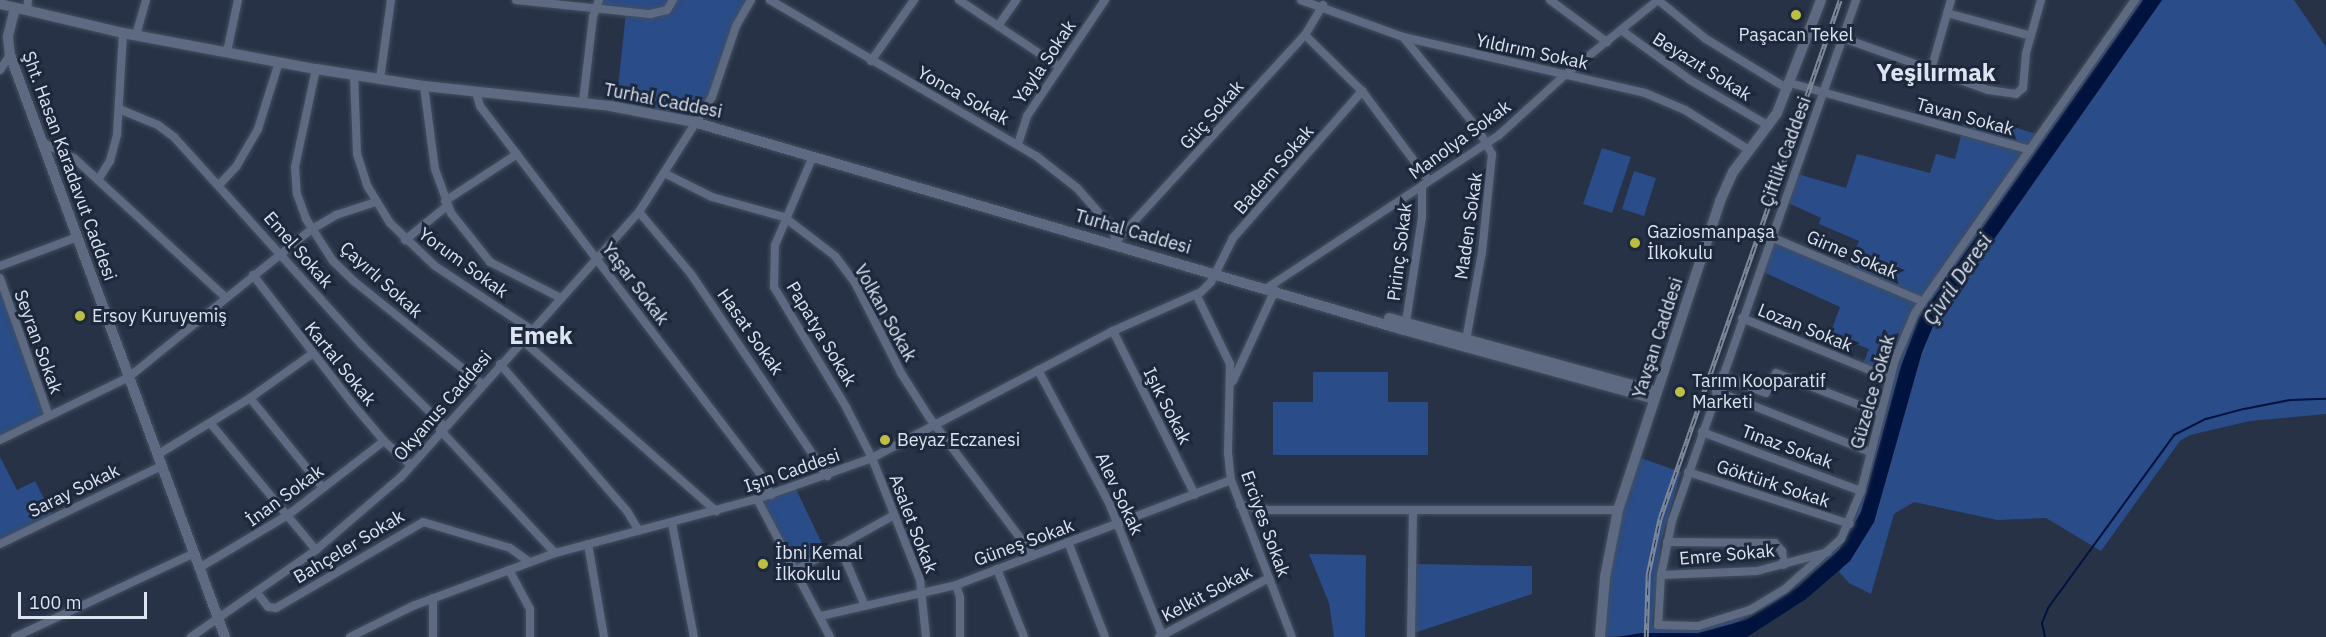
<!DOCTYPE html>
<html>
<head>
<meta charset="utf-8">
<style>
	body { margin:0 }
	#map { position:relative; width:2326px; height:637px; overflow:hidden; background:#273246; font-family:"IBM Plex Sans",sans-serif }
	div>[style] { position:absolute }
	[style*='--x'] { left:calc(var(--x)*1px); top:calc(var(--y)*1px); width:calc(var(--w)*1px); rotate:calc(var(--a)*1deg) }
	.green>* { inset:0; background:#2a4c88 }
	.water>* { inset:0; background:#00123e }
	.stream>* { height:2px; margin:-1px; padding:0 1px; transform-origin:1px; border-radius:1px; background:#00123e }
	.roads { filter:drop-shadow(0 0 2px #444f5f) drop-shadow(0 0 2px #444f5f) }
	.street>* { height:8px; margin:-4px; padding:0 4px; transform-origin:4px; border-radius:4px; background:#5d6a81 }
	.secondary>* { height:10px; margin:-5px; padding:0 5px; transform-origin:5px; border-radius:5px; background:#5d6a81 }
	.rail>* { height:4.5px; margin-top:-2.25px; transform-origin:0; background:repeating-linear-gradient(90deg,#1d283c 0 7px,#7e8898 0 14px); box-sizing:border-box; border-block:2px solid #7e8898 }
	.dots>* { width:16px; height:16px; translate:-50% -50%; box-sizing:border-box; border:3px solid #1d283c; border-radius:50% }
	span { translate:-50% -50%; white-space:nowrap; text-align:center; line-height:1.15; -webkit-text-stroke:6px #1d283c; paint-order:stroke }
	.poi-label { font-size:18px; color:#dce4f1 }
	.left { translate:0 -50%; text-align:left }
	.street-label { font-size:18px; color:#dce4f1 }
	.water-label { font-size:20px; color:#dae5f7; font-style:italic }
	.district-label { font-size:24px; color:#dce4f1; font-weight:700 }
	.scale { position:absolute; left:18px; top:592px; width:129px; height:27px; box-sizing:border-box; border:3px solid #dce4f1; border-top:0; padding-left:8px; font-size:18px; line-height:21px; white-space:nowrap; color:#dce4f1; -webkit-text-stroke:4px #1d283c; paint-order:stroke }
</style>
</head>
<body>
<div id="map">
	<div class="green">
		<div style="clip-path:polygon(599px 0,751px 0,724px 68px,694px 122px,616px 107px,626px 12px,596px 8px)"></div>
		<div style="clip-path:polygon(2135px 0,2143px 0,1919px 318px,1901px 366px,1861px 512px,1839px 550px,1778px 601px,1729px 626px,1698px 633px,1600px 637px,1605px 577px,1635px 456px,1681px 472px,1661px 541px,1652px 625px,1679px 627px,1750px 610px,1828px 555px,1850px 524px,1889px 378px,1862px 367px,1869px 349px,1830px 334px,1840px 307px,1759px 270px,1771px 237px,1846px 269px,1859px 241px,1819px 224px,1821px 218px,1784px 201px,1794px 173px,1846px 188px,1857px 154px,1930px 173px,1936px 154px,1955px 159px,1967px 113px,2040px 135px)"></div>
		<div style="clip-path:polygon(2162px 0,2294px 0,2326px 47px,2326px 414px,2250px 421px,2190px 435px,2180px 441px,2101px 551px,2046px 518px,1997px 520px,1914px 502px,1894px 514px,1871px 594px,1849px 583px,1839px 572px,1874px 522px,1922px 352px,1933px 326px)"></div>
		<div style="clip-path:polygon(1602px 148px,1631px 157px,1612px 213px,1583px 204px)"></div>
		<div style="clip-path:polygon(1634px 171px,1656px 178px,1644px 216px,1622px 209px)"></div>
		<div style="clip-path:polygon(0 278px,49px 416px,0 440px)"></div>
		<div style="clip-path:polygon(1313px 372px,1388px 372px,1388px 402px,1428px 402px,1428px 455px,1273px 455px,1273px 402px,1313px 402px)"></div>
		<div style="clip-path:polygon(0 457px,17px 490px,35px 481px,54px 518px,0 544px)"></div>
		<div style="clip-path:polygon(795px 487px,826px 552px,796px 570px,757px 499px)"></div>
		<div style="clip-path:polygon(1309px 554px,1366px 555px,1365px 637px,1334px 637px,1329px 603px)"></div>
		<div style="clip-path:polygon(1412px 564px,1532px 566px,1532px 594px,1411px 634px)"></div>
	</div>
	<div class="water">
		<div style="clip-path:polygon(2143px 0,2162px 0,1933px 326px,1922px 352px,1874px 522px,1850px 561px,1806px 599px,1747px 637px,1618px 637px,1641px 633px,1698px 633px,1746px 620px,1798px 587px,1839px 550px,1861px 512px,1901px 366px,1919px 318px)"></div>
	</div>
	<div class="stream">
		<div style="--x:2045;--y:637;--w:14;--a:-102"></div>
		<div style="--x:2042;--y:623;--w:16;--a:-68"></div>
		<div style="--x:2048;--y:608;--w:214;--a:-53.9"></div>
		<div style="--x:2174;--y:435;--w:36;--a:-27"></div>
		<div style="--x:2206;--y:419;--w:39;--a:-15"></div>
		<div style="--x:2244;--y:409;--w:47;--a:-11.1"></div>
		<div style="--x:2290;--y:400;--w:36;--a:-2"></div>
	</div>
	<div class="roads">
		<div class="street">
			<div style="--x:516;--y:0;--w:135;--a:6"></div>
			<div style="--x:650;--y:14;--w:17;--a:-13"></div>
			<div style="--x:667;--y:10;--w:12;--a:-59"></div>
			<div style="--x:770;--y:0;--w:308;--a:30.4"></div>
			<div style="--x:1036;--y:156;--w:52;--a:38"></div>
			<div style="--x:1077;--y:188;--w:56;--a:48.6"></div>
			<div style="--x:1114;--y:230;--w:14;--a:86"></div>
			<div style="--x:959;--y:0;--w:121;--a:33.6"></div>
			<div style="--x:1301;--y:0;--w:109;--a:19.9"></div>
			<div style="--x:1403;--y:37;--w:248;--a:13"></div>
			<div style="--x:1645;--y:93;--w:43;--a:23"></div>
			<div style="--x:1685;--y:110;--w:75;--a:32"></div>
			<div style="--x:1550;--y:0;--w:71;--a:36.4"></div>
			<div style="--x:1658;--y:0;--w:62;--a:39.1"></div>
			<div style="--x:1706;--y:39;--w:96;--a:31.4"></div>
			<div style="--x:1856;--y:0;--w:553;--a:109.45"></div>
			<div style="--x:1672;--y:521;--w:55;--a:101.5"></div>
			<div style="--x:1661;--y:575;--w:50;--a:93.4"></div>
			<div style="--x:1658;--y:625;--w:40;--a:1.4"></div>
			<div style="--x:1698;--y:626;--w:54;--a:-17.1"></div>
			<div style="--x:1750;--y:610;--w:41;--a:-31"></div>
			<div style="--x:1785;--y:589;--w:75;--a:-41.8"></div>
			<div style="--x:1841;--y:539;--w:52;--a:-67.4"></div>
			<div style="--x:1861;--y:491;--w:135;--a:-75.5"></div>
			<div style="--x:1895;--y:360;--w:51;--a:-66.9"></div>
			<div style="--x:1915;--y:313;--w:383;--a:-54.9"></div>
			<div style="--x:27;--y:11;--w:11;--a:-85"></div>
			<div style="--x:1947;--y:13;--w:87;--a:15.3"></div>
			<div style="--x:998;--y:26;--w:32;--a:-55"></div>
			<div style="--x:1621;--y:30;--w:85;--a:35.9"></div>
			<div style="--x:1690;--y:80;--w:91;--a:30.2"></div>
			<div style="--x:136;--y:35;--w:36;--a:-74"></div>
			<div style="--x:1305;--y:35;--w:80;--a:44.5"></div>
			<div style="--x:1362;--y:91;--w:112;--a:53.3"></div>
			<div style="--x:1403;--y:37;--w:119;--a:50.8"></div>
			<div style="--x:1478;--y:129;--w:29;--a:61"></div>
			<div style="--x:1492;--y:154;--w:99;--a:95.8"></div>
			<div style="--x:1482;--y:252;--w:89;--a:100.3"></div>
			<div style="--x:1843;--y:38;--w:154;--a:19.7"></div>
			<div style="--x:1988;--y:90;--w:28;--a:8"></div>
			<div style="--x:2016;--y:94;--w:9;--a:-41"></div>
			<div style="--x:2023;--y:88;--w:35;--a:-85"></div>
			<div style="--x:2026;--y:53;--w:55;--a:-74.2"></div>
			<div style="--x:227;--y:52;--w:53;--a:-78.1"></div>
			<div style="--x:871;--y:61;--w:75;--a:-54.8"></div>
			<div style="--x:316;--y:69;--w:100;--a:102.1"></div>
			<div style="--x:295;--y:167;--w:27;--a:86"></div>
			<div style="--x:297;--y:194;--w:27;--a:70"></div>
			<div style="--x:306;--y:219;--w:50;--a:57.3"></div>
			<div style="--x:333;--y:261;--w:30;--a:44"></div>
			<div style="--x:355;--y:282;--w:163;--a:38.8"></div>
			<div style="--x:0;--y:70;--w:18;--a:-56"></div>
			<div style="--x:1931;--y:70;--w:73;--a:-74.1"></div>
			<div style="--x:354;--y:75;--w:79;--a:87.8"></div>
			<div style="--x:357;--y:154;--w:35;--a:72"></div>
			<div style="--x:368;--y:187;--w:42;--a:58.6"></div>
			<div style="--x:390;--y:223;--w:62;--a:43.7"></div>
			<div style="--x:435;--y:266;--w:116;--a:33.4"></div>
			<div style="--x:380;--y:79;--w:80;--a:-82.1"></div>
			<div style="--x:1790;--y:83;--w:249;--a:15.6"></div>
			<div style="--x:424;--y:86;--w:84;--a:82.5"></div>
			<div style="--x:435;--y:169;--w:47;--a:70"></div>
			<div style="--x:451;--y:213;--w:63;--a:51.5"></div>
			<div style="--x:490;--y:262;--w:80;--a:26.9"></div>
			<div style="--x:476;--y:92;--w:15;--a:74"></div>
			<div style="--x:480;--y:106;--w:460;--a:52.7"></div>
			<div style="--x:759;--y:472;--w:26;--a:62"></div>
			<div style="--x:583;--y:102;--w:86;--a:-83.3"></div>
			<div style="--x:593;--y:17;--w:18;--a:-71"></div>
			<div style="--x:119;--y:109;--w:42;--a:22.3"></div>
			<div style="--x:158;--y:125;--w:20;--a:37"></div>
			<div style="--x:174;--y:137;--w:282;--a:47.9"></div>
			<div style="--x:363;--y:346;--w:114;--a:44.6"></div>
			<div style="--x:42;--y:142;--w:36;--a:27"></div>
			<div style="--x:74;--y:158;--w:205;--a:42.6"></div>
			<div style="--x:1018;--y:144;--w:29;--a:-72"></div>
			<div style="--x:1027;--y:116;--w:140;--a:-56.1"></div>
			<div style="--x:813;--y:156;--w:97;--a:113.1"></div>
			<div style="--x:775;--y:245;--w:42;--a:91.4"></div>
			<div style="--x:774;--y:287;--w:140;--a:59"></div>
			<div style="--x:846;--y:407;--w:57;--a:63"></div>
			<div style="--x:872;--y:458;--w:131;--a:68.5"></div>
			<div style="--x:920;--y:580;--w:57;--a:84"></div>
			<div style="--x:664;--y:173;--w:54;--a:26.6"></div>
			<div style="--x:712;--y:197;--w:75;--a:15.5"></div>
			<div style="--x:784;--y:217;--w:64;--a:37.4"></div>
			<div style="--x:835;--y:256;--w:31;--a:53"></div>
			<div style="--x:854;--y:281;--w:103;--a:62.9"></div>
			<div style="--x:901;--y:373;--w:52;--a:57.5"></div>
			<div style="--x:929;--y:417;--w:173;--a:53"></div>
			<div style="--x:98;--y:180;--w:22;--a:-58"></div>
			<div style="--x:110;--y:161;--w:28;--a:-75"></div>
			<div style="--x:117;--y:134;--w:101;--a:-86.6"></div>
			<div style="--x:219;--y:185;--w:25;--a:-47"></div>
			<div style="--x:236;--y:167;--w:44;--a:-59.9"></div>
			<div style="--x:258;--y:129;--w:70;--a:-72.6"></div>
			<div style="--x:445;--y:201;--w:86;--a:-33.1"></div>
			<div style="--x:639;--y:212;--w:81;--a:50"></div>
			<div style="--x:691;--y:274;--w:244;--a:56"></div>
			<div style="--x:1771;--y:237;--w:164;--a:23"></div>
			<div style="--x:405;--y:240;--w:54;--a:-39"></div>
			<div style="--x:1117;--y:240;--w:278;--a:-47.5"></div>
			<div style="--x:1305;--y:35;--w:35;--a:-59"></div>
			<div style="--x:0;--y:266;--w:82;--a:-20.6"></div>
			<div style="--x:253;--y:275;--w:160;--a:52.3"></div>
			<div style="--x:351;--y:402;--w:51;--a:49.8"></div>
			<div style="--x:384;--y:441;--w:36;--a:42"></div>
			<div style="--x:0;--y:278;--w:146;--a:70.5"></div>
			<div style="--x:1267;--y:288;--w:278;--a:-33.4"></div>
			<div style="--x:1499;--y:135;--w:89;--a:-42.3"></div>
			<div style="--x:1565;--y:75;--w:119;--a:-38.9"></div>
			<div style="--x:1196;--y:294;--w:78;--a:64.1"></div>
			<div style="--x:1230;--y:364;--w:89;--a:91.3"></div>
			<div style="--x:1228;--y:453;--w:27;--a:84"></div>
			<div style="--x:1231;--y:480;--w:168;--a:68.8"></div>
			<div style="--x:1742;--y:318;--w:159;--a:22.2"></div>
			<div style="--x:1406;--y:322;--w:105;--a:-81.3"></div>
			<div style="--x:1422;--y:218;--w:32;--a:-90"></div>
			<div style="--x:1113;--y:331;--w:183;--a:63.4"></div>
			<div style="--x:522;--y:340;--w:259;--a:41.4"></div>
			<div style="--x:500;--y:364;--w:194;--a:49.2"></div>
			<div style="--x:627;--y:511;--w:23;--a:59"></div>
			<div style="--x:1038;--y:370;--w:151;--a:61.9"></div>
			<div style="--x:1109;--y:503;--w:142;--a:68.1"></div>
			<div style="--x:1722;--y:376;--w:47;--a:21.1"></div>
			<div style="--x:1766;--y:393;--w:22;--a:-63"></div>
			<div style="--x:1776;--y:373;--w:111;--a:21"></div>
			<div style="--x:1233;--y:381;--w:100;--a:-65.2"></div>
			<div style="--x:1716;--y:391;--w:166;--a:21.6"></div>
			<div style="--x:250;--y:398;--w:116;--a:51"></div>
			<div style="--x:211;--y:424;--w:164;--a:50.2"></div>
			<div style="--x:440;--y:430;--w:168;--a:46.9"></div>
			<div style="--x:1702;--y:432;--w:170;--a:20.4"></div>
			<div style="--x:0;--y:440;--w:144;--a:-26"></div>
			<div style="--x:129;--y:377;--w:235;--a:-39"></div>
			<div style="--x:312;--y:229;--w:28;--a:-30"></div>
			<div style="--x:336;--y:215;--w:42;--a:-18"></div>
			<div style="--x:157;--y:455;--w:109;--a:-31.5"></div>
			<div style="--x:250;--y:398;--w:76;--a:-35.4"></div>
			<div style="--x:1688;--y:472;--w:170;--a:17.8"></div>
			<div style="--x:757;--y:499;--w:156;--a:62.1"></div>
			<div style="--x:1240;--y:505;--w:29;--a:10"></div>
			<div style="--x:1269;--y:510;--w:349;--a:0"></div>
			<div style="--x:672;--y:523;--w:116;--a:79.1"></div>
			<div style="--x:1068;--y:542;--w:102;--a:68.7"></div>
			<div style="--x:1667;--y:542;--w:108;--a:0.5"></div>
			<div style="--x:1775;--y:543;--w:11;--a:49"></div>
			<div style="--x:1782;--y:551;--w:14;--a:82"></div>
			<div style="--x:0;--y:544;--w:179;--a:-25.8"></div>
			<div style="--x:588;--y:544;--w:94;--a:80.2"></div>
			<div style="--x:839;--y:545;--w:66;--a:66.9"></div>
			<div style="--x:199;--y:568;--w:104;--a:-30.8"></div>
			<div style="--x:288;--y:515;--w:121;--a:-37.6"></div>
			<div style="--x:997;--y:569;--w:73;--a:68.3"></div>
			<div style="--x:509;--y:570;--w:44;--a:61.7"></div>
			<div style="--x:530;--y:609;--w:28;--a:90"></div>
			<div style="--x:796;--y:570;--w:112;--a:-29.3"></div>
			<div style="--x:1661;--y:575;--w:96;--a:-2.4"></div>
			<div style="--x:1757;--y:571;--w:73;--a:-15"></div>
			<div style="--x:956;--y:585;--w:13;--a:72"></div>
			<div style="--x:960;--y:597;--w:40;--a:90"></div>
			<div style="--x:258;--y:594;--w:16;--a:52"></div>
			<div style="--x:268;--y:607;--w:8;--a:7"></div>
			<div style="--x:276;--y:608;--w:170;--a:-30.3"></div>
			<div style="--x:423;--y:522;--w:91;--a:16.6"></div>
			<div style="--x:510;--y:548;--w:24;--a:36"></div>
			<div style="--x:433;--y:598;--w:39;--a:90"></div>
			<div style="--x:821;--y:616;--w:139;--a:-12.9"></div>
			<div style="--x:956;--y:585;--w:294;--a:-20.9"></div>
			<div style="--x:15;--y:637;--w:198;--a:-25.1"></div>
			<div style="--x:191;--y:637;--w:152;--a:-34.8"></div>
			<div style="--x:316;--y:550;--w:112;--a:-40.7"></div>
			<div style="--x:401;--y:477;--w:356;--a:-48.1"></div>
			<div style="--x:639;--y:212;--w:136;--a:-57.6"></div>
			<div style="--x:712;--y:97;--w:75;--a:-71.3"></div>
			<div style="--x:736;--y:26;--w:30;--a:-60"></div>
			<div style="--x:350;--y:637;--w:72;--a:-26.2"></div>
			<div style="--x:415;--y:605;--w:149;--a:-20.4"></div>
			<div style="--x:555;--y:553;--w:209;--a:-15"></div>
			<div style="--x:757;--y:499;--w:122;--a:-19.6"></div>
			<div style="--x:872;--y:458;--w:272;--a:-27.8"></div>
			<div style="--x:1113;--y:331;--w:96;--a:-23.9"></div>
			<div style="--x:1201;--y:292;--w:14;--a:-45"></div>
			<div style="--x:1211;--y:282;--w:49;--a:-63.4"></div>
			<div style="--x:1233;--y:238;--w:196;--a:-48.7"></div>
			<div style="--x:1159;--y:637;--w:125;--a:-28.2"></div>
			<div style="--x:1411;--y:637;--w:127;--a:-89.1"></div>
		</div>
		<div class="secondary">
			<div style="--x:0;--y:4;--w:126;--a:13.3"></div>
			<div style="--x:123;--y:33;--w:196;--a:10.6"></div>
			<div style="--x:316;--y:69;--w:109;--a:8.9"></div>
			<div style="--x:424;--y:86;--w:187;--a:6.1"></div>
			<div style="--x:610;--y:106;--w:86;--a:10.8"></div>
			<div style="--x:694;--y:122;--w:740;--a:16.33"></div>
			<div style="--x:1404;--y:330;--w:260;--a:15.4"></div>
			<div style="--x:15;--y:8;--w:30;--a:104"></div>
			<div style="--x:8;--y:37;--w:18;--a:84"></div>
			<div style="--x:10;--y:55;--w:620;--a:69.72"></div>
			<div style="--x:1389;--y:318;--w:278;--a:15.4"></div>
			<div style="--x:1600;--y:637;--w:60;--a:-85.2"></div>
			<div style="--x:1605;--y:577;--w:68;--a:-79"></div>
			<div style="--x:1618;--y:510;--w:325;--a:-71.7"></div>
			<div style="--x:1720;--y:201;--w:32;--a:-66"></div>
			<div style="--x:1733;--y:172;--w:74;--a:-53.3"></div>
			<div style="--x:1777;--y:113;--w:121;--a:-68.7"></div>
		</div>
	</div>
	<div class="rail">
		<div style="--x:1646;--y:637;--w:63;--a:-88.2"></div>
		<div style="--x:1648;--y:574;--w:57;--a:-77.9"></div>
		<div style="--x:1660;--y:518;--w:548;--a:-70.84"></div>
	</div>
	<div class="dots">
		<div style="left:1796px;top:15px;background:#bcbf44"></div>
		<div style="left:1635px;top:243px;background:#bcbf44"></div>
		<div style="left:80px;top:316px;background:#bcbf44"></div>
		<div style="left:1680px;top:392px;background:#bcbf44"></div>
		<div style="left:885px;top:440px;background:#bcbf44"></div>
		<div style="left:763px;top:564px;background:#bcbf44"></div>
	</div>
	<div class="poi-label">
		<span style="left:1796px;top:35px">Paşacan Tekel</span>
		<span class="left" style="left:1647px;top:243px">Gaziosmanpaşa<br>İlkokulu</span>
		<span class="left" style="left:92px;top:316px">Ersoy Kuruyemiş</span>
		<span class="left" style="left:1692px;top:392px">Tarım Kooparatif<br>Marketi</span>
		<span class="left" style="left:897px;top:440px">Beyaz Eczanesi</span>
		<span class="left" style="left:775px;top:564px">İbni Kemal<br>İlkokulu</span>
	</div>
	<div class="street-label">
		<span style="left:1532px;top:52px;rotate:12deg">Yıldırım Sokak</span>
		<span style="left:1045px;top:62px;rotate:-56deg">Yayla Sokak</span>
		<span style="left:1702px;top:67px;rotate:32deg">Beyazıt Sokak</span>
		<span style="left:963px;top:96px;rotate:29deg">Yonca Sokak</span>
		<span style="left:663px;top:101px;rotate:11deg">Turhal Caddesi</span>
		<span style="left:1212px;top:115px;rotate:-48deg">Güç Sokak</span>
		<span style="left:1965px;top:117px;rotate:15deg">Tavan Sokak</span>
		<span style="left:1460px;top:140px;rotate:-36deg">Manolya Sokak</span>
		<span style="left:1786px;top:152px;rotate:-70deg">Çiftlik Caddesi</span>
		<span style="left:69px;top:166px;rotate:70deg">Şht. Hasan Karadavut Caddesi</span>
		<span style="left:1274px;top:170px;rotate:-49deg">Badem Sokak</span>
		<span style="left:1469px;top:226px;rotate:-82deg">Maden Sokak</span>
		<span style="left:1133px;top:232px;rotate:16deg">Turhal Caddesi</span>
		<span style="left:298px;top:250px;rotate:49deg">Emel Sokak</span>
		<span style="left:1400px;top:252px;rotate:-83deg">Pirinç Sokak</span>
		<span style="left:1852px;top:255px;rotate:23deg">Girne Sokak</span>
		<span style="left:463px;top:263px;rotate:36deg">Yorum Sokak</span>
		<span style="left:381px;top:280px;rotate:42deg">Çayırlı Sokak</span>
		<span style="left:635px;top:284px;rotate:53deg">Yaşar Sokak</span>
		<span style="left:885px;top:313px;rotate:61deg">Volkan Sokak</span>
		<span style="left:1805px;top:328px;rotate:22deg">Lozan Sokak</span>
		<span style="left:750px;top:332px;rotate:55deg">Hasat Sokak</span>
		<span style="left:821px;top:334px;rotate:59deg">Papatya Sokak</span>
		<span style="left:1658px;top:338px;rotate:-72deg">Yavşan Caddesi</span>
		<span style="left:38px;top:342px;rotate:70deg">Seyran Sokak</span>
		<span style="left:340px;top:364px;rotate:51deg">Kartal Sokak</span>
		<span style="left:1873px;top:392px;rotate:-74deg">Güzelce Sokak</span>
		<span style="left:443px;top:406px;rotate:-49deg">Okyanus Caddesi</span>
		<span style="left:1167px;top:406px;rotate:63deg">Işık Sokak</span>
		<span style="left:1787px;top:447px;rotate:20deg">Tınaz Sokak</span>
		<span style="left:792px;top:471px;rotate:-19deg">Işın Caddesi</span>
		<span style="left:1773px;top:484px;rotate:18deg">Göktürk Sokak</span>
		<span style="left:74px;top:491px;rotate:-26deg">Saray Sokak</span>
		<span style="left:1119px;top:494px;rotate:65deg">Alev Sokak</span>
		<span style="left:285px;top:496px;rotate:-36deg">İnan Sokak</span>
		<span style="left:913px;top:524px;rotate:69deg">Asalet Sokak</span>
		<span style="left:1265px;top:524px;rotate:70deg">Erciyes Sokak</span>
		<span style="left:1024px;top:543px;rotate:-20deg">Güneş Sokak</span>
		<span style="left:349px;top:547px;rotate:-31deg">Bahçeler Sokak</span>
		<span style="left:1727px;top:555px;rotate:-5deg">Emre Sokak</span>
		<span style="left:1207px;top:594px;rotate:-28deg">Kelkit Sokak</span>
	</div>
	<div class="water-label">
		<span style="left:1957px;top:279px;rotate:-56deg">Çivril Deresi</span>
	</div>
	<div class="district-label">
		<span style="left:1936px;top:73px">Yeşilırmak</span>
		<span style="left:541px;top:336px">Emek</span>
	</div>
	<div class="scale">100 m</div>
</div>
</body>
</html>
